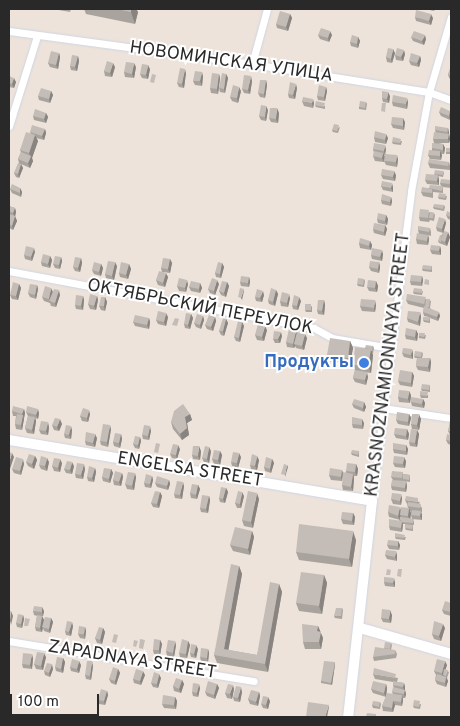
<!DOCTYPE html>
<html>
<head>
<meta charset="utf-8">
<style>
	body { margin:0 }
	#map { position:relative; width:460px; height:726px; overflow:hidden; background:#ede3da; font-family:Overpass,sans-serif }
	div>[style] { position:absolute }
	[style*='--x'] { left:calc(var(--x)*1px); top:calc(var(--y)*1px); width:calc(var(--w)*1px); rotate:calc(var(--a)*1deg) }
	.roads { filter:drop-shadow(0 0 1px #cfd5e4) drop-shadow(0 0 1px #cfd5e4) }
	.street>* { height:7px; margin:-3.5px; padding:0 3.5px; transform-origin:3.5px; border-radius:3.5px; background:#fff }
	.secondary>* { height:10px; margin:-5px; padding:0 5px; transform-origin:5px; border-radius:5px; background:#fff }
	.wall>* { inset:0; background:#a9a39d }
	.shaded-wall>* { inset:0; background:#898480 }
	.building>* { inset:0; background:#c4bdb7 }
	.dots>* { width:14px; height:14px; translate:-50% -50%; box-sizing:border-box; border:2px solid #fff; border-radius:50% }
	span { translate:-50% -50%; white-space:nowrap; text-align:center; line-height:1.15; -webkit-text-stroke:4px #fff; paint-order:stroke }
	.street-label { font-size:18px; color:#292929 }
	.shop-label { font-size:18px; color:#366cbe; font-weight:700 }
	.right { translate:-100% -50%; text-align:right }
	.frame { position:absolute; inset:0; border:10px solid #292929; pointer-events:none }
	.scale { position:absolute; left:10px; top:694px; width:89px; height:22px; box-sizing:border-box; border:2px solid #292929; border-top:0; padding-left:6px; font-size:15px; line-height:18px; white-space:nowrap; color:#292929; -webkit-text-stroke:4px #fff; paint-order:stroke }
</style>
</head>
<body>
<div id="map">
	<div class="roads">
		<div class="street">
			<div style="--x:9;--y:31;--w:245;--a:7.7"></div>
			<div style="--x:252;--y:64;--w:179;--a:9"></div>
			<div style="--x:429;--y:92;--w:23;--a:20"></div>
			<div style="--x:252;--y:64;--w:57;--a:-74.7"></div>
			<div style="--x:9;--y:126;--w:94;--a:-72.7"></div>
			<div style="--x:9;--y:271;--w:310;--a:10.6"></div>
			<div style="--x:314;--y:328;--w:21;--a:29"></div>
			<div style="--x:332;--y:338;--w:59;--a:9.8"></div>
			<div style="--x:383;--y:408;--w:69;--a:8.4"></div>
			<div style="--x:372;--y:501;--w:312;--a:-82.8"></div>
			<div style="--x:411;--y:191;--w:101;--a:-79.7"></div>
			<div style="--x:429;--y:92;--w:78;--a:-73.7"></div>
			<div style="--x:9;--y:641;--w:248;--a:9.3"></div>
		</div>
		<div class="secondary">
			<div style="--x:9;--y:440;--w:368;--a:9.5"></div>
			<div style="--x:372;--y:501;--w:217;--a:96.3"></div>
			<div style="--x:360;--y:628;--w:95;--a:15.9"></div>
		</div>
	</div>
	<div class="wall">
		<div style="clip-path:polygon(53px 9px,71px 9px,70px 12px)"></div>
		<div style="clip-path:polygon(84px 9px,136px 9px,138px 12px,135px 24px,86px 14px)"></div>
		<div style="clip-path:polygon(425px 9px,435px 9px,434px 11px)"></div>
		<div style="clip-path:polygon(290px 14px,292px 18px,288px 31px,277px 28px,276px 24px)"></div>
		<div style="clip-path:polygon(415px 17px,433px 18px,431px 25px,416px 21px)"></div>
		<div style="clip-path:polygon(318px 35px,332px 35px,329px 42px,320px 39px)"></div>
		<div style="clip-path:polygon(358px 37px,360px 41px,358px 48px,351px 46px,350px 42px)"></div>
		<div style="clip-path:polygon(411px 37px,426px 39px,424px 45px,413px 41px)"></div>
		<div style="clip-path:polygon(59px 53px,60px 57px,58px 69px,50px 67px,48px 63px)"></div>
		<div style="clip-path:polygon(395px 53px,392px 63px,387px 62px,386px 57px)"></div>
		<div style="clip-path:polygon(405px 54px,403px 61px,396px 60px,395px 55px)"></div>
		<div style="clip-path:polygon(78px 56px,79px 61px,77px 71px,71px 70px,70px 66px)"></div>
		<div style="clip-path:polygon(420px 56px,421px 60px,419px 67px,411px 65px,409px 61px)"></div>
		<div style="clip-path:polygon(115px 67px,112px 77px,105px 76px,104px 71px)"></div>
		<div style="clip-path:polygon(136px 67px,134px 78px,125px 77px,124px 72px)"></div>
		<div style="clip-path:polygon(150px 69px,148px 79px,142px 78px,140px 74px)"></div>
		<div style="clip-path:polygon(451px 69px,451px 79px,449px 78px,448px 74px)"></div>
		<div style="clip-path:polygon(186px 73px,184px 88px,179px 87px,177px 83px)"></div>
		<div style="clip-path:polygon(219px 74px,220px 78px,218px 94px,211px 93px,210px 88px)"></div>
		<div style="clip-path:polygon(226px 74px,228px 78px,225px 93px,220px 92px,219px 88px)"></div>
		<div style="clip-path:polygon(9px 76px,16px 82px,14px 88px,9px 87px)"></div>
		<div style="clip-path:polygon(203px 76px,202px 86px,195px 85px,193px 81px)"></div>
		<div style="clip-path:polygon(266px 80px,267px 85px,265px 98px,260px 97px,258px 93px)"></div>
		<div style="clip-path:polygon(252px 81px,250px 94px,244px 93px,242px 89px)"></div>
		<div style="clip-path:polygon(326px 87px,327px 91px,325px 101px,318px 100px,317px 96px)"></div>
		<div style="clip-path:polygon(297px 88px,295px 99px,289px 98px,288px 94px)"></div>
		<div style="clip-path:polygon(51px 91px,53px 95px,50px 103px,39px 100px,38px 96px)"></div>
		<div style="clip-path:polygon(241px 91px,238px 103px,232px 101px,230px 97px)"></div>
		<div style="clip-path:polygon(390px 96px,389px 103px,383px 102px,382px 98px)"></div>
		<div style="clip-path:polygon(302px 101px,314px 103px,313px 108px,304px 106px)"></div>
		<div style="clip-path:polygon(366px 102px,367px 104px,366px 110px,359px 109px,359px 107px)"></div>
		<div style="clip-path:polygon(392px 102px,408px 102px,407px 109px,393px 106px)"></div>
		<div style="clip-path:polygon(315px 105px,325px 106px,325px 109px,316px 107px)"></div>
		<div style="clip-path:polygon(268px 110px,266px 121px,261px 120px,259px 116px)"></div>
		<div style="clip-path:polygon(450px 111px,451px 117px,450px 120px,441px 116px,439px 112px)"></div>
		<div style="clip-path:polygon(46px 113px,48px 117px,46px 123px,34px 120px,33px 116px)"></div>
		<div style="clip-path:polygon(279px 113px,278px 123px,271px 122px,269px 118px)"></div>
		<div style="clip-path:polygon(405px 122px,404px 130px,393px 128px,391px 124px)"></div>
		<div style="clip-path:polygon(340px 127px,338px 133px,333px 132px,332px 130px)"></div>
		<div style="clip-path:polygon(448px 128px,450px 139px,449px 143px,438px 143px,443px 144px,445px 148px,444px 154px,441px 154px,442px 155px,441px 160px,430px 159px,428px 155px,432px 150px,432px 148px,434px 143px,433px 139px,436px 133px,435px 130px)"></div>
		<div style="clip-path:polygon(45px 129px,46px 133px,44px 140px,36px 138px,38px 141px,32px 158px,33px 161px,30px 168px,21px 164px,23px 168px,19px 178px,16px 177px,14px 173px,19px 163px,18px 159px,21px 152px,20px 150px,31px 134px,30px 132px)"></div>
		<div style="clip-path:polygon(374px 137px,388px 138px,386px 144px,375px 142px)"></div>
		<div style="clip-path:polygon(402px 141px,401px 145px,393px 144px,392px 142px)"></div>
		<div style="clip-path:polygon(451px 148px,451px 154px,446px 154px,446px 152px)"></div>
		<div style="clip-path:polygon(373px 149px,386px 149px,385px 154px,398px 159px,397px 167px,386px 165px,384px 161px,385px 155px,384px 155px,385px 157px,384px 162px,375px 161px,373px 156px,374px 153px)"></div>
		<div style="clip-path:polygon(449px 162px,450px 166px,450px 170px,430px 168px,428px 163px)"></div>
		<div style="clip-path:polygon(443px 171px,444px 173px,443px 177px,438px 176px,439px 180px,439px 185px,427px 184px,425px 180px,435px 175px,434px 174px)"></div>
		<div style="clip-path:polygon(381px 175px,396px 175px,395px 181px,383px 179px)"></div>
		<div style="clip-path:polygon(451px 180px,451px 188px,443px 187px,443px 193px,433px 192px,433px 198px,423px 196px,421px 192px,429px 188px,441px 186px,440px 183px)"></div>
		<div style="clip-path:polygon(381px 186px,393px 187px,393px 192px,383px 190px)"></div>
		<div style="clip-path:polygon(20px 188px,22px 192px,21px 197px,12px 193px,10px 189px)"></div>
		<div style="clip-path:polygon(447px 196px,446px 200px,439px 199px,438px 197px)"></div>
		<div style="clip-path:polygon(391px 197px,392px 201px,391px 206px,382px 204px,381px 200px)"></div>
		<div style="clip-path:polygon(444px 205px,445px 207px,444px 211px,434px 209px,433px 207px)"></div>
		<div style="clip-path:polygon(9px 206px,15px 208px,16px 212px,15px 216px,17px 221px,13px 230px,9px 228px)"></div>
		<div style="clip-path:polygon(430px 212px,434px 213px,435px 215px,434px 221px,430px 220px,429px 222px,420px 221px,419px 217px)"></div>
		<div style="clip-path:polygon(451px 213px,451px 220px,448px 219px,446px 215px)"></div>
		<div style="clip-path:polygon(386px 215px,388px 219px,387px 225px,378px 223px,377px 219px)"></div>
		<div style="clip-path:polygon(446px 223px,444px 231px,450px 237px,447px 246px,439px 243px,438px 241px,443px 233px,437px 231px,436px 227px)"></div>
		<div style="clip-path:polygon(385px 225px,387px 229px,385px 236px,374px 233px,373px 229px)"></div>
		<div style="clip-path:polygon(430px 228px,431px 232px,431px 236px,428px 235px,429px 239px,428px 245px,417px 244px,416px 239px,419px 234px,418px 230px)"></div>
		<div style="clip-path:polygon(370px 241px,372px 245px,371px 250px,360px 248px,359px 243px)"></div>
		<div style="clip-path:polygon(440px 246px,441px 250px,441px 255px,432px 254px,430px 250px)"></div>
		<div style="clip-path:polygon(35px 252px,32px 261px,25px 259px,24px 255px)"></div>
		<div style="clip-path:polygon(383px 254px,382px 261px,372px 259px,371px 255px)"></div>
		<div style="clip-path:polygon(50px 256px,52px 260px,50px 268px,42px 266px,41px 262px)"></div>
		<div style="clip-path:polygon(61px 257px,62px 261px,60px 269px,55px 268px,53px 264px)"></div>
		<div style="clip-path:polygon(81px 258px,82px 263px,80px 272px,75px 271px,73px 267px)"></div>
		<div style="clip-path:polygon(170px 259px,172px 263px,170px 273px,163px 272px,168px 277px,165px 287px,158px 285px,156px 280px,162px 272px,161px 268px)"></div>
		<div style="clip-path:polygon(379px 262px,380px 267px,379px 273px,371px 271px,369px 267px)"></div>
		<div style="clip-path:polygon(222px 263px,224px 267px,221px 278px,216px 277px,215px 273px)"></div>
		<div style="clip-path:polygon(101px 264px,103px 268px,101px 276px,94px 274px,92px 270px)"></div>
		<div style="clip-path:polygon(129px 264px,131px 269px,128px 279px,120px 277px,119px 273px)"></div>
		<div style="clip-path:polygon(117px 266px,114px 280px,106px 278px,105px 274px)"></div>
		<div style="clip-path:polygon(432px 266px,432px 272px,423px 271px,422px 269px)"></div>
		<div style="clip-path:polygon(422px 276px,423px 280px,422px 286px,411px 285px,410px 281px)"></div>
		<div style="clip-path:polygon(249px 277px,250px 281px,249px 287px,241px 286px,240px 282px)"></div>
		<div style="clip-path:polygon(364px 279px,365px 281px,364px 287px,358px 286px,357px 284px)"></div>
		<div style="clip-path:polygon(376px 281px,378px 286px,377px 292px,369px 291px,367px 287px)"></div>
		<div style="clip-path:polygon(227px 282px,229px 286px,226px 297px,221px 295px,219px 291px)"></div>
		<div style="clip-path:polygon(200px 283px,202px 288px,200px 293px,191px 291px,189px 287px)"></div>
		<div style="clip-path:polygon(19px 284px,21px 288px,18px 300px,12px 299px,10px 295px)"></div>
		<div style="clip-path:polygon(188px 284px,186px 292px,179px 291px,177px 286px)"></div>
		<div style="clip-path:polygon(219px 284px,215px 295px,210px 293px,208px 289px)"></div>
		<div style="clip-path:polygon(37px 285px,38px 289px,36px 299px,30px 297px,28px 293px)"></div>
		<div style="clip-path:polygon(276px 290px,278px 294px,275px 306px,269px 304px,268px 300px)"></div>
		<div style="clip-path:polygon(423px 291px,422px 295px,414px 294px,413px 292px)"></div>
		<div style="clip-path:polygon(53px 292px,60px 295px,56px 307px,51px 306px,50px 303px,44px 301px,42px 297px)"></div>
		<div style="clip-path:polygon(264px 295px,262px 302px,256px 301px,255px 297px)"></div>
		<div style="clip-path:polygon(83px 296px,84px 300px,83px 310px,76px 309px,75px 305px)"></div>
		<div style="clip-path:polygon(97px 296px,98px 300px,96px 310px,90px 309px,88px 304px)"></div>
		<div style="clip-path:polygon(105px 297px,107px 302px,105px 311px,101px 310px,99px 306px)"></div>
		<div style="clip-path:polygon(290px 298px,288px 307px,281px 306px,280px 301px)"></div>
		<div style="clip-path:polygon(426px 299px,431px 301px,430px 308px,440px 316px,438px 321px,430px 318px,430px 323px,424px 322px,423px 320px,429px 317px,424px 316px,423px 312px,424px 308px,408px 304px,406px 300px)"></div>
		<div style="clip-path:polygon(324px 300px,325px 305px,324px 315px,318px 314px,317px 310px)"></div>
		<div style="clip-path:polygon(301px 301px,298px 310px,293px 309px,292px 305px)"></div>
		<div style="clip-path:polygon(376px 305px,375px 312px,362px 311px,360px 306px)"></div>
		<div style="clip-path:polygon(312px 306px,312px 312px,306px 312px,305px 310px)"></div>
		<div style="clip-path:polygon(191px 314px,193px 318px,190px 329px,185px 328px,184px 324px)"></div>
		<div style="clip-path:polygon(203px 316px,204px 320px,201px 329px,196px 327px,194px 323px)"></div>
		<div style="clip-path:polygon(421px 316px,420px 326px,408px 322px,407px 318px)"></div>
		<div style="clip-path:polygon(168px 317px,166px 326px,158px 324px,156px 320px)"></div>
		<div style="clip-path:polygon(215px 317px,216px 321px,213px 331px,207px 329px,205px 325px)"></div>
		<div style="clip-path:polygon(149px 318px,150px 322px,149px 329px,135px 326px,133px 322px)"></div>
		<div style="clip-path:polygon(226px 319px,228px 323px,224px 336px,221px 335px,219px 331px)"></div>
		<div style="clip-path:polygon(242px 322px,244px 326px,240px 342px,236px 341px,234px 337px)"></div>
		<div style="clip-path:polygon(267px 330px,264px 341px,257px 340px,255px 335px)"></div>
		<div style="clip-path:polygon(416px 330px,418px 334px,417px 341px,406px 339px,405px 335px)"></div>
		<div style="clip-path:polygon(297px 333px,307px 338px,304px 350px,296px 348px,295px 346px,294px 348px,287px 347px,286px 342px)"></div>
		<div style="clip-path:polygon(426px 335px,425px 339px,419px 338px,419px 336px)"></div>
		<div style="clip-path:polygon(282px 336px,280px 343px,275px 343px,273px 339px)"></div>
		<div style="clip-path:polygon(350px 341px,353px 348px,350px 364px,329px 361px,327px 355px)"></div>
		<div style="clip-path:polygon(373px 346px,374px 348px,373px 353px,372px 353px,373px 355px,371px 373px,363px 372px,368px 377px,366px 385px,355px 382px,353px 378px,355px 370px,353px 365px,365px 348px)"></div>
		<div style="clip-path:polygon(422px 352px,423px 354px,422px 358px,430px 358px,431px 362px,430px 372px,418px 370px,416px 366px,417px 358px,415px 358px,414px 356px)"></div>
		<div style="clip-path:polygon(402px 353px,413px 353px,413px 359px,404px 357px)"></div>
		<div style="clip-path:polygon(412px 372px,414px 376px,412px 387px,400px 385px,398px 381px)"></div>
		<div style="clip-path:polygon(430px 385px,430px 392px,422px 391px,421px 389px)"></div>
		<div style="clip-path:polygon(411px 395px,410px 403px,399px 402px,398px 397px)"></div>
		<div style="clip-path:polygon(420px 395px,428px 395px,428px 398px,421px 398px)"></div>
		<div style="clip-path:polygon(423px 399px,425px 403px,424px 408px,412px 406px,411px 402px)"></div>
		<div style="clip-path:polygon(364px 402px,366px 407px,364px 412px,354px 408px,352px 404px)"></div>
		<div style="clip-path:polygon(24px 409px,25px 413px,22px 430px,16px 429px,15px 424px,16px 416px,13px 416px,12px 411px)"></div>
		<div style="clip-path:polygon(26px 412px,39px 413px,38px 419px,35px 418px,36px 421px,34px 434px,27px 433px,25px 428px,28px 416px)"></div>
		<div style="clip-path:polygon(90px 414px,88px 422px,82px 421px,80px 416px)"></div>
		<div style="clip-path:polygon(190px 414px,192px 420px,187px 423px,189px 435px,182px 440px,173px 429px,171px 422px)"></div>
		<div style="clip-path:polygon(409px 414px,411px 418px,409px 426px,398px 424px,396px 420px)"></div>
		<div style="clip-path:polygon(421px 419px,419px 430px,412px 429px,411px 424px)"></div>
		<div style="clip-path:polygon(451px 420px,451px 445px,448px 444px,446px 440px,450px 435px,448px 431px)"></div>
		<div style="clip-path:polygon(364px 423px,363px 429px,353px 428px,352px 424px)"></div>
		<div style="clip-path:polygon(62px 424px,59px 431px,54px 430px,52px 425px)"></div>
		<div style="clip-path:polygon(49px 427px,48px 435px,41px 434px,39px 430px)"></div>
		<div style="clip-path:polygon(111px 429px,108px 447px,101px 445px,100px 441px)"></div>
		<div style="clip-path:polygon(407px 429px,409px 434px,408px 440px,396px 438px,394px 434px)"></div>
		<div style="clip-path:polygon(72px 430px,71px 439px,65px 438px,64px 434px)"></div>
		<div style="clip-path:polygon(417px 430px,419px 434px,417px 447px,410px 446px,409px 442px)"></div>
		<div style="clip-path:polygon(151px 431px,149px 440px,143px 439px,142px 435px)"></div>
		<div style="clip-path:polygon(121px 434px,122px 439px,120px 448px,114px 446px,113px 442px)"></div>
		<div style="clip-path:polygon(140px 437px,141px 441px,139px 449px,135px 448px,133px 444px)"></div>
		<div style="clip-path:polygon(97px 438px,95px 447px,86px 445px,85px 441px)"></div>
		<div style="clip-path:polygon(406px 445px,408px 449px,407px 455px,394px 453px,393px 449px)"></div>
		<div style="clip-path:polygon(180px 449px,177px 459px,172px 458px,170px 454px)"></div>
		<div style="clip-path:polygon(201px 451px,200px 460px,193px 459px,192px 455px)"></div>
		<div style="clip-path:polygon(211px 451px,209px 463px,204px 462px,202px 458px)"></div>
		<div style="clip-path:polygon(220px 451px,222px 455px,220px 465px,214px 464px,212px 459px)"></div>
		<div style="clip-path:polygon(359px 451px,359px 457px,352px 455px,351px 453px)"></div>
		<div style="clip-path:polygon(35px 456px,37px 460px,34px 469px,28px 466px,26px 462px)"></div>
		<div style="clip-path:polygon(241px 457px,238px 468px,232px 466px,231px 462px)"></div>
		<div style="clip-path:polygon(272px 459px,274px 463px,271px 473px,265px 471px,264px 467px)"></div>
		<div style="clip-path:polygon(259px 460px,257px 470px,251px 469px,250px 465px)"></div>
		<div style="clip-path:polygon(406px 461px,405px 468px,395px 467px,393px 463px)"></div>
		<div style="clip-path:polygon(49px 462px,47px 471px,41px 469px,39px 465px)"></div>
		<div style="clip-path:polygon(62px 463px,60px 472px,54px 471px,52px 466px)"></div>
		<div style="clip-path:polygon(24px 464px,21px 475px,14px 473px,12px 469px)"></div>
		<div style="clip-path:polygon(356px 464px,358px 469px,357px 476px,354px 476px,354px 478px,353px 491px,343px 490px,342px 485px,346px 473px,346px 471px)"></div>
		<div style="clip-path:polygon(74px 466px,72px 474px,66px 473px,64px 469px)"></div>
		<div style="clip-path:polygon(95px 468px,96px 472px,94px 482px,88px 481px,87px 477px)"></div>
		<div style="clip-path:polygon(85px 469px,83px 479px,76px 478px,75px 474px)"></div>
		<div style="clip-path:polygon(111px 469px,113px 473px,110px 483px,103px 481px,102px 477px)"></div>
		<div style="clip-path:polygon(342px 470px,343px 474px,342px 481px,331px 480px,329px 475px)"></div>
		<div style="clip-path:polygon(403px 472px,403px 474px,410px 475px,410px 482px,404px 481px,406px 481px,407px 486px,406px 492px,392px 490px,391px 486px,393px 480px,391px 477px)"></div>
		<div style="clip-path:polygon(122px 473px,123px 477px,121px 486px,114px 485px,113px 480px)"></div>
		<div style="clip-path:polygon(152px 476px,153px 480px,151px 488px,145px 487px,144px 483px)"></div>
		<div style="clip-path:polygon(136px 477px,134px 490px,127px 489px,125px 484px)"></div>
		<div style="clip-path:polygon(169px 480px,170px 484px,168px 490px,157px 487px,155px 483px)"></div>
		<div style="clip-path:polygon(198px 485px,200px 489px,197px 499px,191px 498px,190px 493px)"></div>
		<div style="clip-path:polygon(184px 486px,182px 499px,175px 498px,174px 494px)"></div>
		<div style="clip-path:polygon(226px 488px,228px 492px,225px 503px,220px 502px,219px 498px)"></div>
		<div style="clip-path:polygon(160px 492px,162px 496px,159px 508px,153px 507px,151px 503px)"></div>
		<div style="clip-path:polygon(209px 496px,210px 500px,208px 513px,201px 512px,200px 508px)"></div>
		<div style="clip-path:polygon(244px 496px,241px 508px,237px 508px,235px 503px)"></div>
		<div style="clip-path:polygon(402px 498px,401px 505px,393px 504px,391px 499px)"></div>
		<div style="clip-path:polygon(259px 499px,253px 528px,244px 526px,242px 520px)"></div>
		<div style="clip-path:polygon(405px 500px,420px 502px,419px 504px,422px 508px,422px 512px,421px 512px,422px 515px,422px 520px,412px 519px,411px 515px,411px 511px,410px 511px,411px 513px,410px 519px,414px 521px,414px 525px,413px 525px,413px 531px,406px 530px,405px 528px,405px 524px,403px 524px,402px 532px,390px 530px,389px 526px,400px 520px,401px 517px,400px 517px,400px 520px,389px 517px,388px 512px,408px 508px,407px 504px)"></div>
		<div style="clip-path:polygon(353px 513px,355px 517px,354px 525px,343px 524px,341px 519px)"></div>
		<div style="clip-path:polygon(252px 531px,254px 537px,250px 555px,233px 551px,230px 545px)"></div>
		<div style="clip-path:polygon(395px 537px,406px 537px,405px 540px,396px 539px)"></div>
		<div style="clip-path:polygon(356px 540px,352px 567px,299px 560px,296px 552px)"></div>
		<div style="clip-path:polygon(398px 541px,400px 545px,399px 550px,389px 549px,387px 545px)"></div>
		<div style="clip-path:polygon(385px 555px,397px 555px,397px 561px,387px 559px)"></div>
		<div style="clip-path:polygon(239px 566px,242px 574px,228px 650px,257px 655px,279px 584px,282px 592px,268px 672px,217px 663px,214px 655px)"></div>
		<div style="clip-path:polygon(324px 575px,327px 583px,322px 614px,299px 611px,296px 603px)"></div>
		<div style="clip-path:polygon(384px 582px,395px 582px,395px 587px,385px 586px)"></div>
		<div style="clip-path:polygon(451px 603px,451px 616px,444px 614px,442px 610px)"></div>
		<div style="clip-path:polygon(342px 608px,343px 610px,342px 619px,335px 618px,334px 616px)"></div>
		<div style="clip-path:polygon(33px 611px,44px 611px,43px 616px,40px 616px,42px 616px,44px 620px,51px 618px,53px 622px,50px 633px,44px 631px,43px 628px,42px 632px,36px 631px,35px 627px,37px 616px,34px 615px)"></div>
		<div style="clip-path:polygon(23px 615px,24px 619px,22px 628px,17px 627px,16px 623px)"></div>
		<div style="clip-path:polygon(392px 615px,391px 623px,383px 622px,381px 618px)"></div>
		<div style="clip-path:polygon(73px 626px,71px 636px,66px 635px,65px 631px)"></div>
		<div style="clip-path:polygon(318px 626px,323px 638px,321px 649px,305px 649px,303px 642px)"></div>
		<div style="clip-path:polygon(85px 627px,86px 631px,85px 639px,80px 638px,78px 634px)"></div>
		<div style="clip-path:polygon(103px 628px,105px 632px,102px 644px,97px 643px,95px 638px)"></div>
		<div style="clip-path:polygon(445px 628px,441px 641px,434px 639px,432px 634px)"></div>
		<div style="clip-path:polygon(160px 640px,162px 644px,160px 655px,154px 654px,153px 650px)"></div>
		<div style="clip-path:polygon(188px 641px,190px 645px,187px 658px,180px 657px,179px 653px)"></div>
		<div style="clip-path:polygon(391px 643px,392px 645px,391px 650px,395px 650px,397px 654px,396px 658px,374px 661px,373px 657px)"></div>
		<div style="clip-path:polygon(176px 645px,174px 657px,167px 656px,166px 651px)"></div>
		<div style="clip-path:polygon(198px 649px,196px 658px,191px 657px,190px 653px)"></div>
		<div style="clip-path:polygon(208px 649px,209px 653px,208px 662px,201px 661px,200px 657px)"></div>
		<div style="clip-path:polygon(46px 657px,43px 670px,36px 669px,34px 664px)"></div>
		<div style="clip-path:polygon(33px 658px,32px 669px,23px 668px,22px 664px)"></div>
		<div style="clip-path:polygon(63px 658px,65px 662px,63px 673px,56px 671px,55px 667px)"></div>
		<div style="clip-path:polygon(335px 662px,335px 664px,332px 685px,321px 683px,321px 681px)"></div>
		<div style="clip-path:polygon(81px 665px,79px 673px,71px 671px,70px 667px)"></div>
		<div style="clip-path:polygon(447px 665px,445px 670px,449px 672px,447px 678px,448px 681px,446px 687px,437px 684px,435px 680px,436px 675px,434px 671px)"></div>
		<div style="clip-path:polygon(93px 666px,91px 680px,86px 679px,85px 675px)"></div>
		<div style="clip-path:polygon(53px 669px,50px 677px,45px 675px,44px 671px)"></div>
		<div style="clip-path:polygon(118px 669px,120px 673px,116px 685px,111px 683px,109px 679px)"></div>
		<div style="clip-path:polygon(373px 674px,398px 678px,397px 682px,404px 683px,405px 687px,405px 690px,406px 694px,405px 698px,403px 698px,403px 700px,402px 706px,395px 705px,393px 712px,383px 711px,382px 706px,386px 697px,373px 693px,371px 689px,386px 684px,387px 688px,386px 697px,393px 694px,392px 692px,394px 688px,393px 685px,393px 682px,375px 679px)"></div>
		<div style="clip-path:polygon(145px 675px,141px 685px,134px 683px,133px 679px)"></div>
		<div style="clip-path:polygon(161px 678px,158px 688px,153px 687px,151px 683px)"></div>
		<div style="clip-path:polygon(182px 680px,184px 684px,181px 693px,174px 691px,173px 686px)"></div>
		<div style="clip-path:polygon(217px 684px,219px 688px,215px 699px,207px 696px,205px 692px)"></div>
		<div style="clip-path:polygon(200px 688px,198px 697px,193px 696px,192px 692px)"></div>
		<div style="clip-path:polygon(234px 689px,232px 699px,227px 698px,225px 693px)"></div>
		<div style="clip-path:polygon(107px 691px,108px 695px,105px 705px,99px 704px,98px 700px)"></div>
		<div style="clip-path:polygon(242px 692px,240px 702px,234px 701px,233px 697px)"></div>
		<div style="clip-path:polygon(259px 692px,260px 696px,258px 706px,250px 704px,248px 699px)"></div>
		<div style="clip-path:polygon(175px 697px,177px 701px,176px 709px,164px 708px,162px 704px)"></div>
		<div style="clip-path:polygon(270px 701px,268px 709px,263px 708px,261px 704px)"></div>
		<div style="clip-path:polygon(380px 702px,381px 704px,380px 709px,373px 708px,372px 705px)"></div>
		<div style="clip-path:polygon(421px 704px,420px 709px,414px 708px,413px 706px)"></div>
	</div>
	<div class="shaded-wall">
		<div style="clip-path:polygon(131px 9px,136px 9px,138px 12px,135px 24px,131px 12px)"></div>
		<div style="clip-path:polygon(290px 14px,292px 18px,288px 31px,286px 27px)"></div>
		<div style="clip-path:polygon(431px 14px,433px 18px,431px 25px,429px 21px)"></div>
		<div style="clip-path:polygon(330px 31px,332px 35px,329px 42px,328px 38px)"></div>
		<div style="clip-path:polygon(425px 35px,426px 39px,424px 45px,422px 41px)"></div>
		<div style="clip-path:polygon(358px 37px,360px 41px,358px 48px,357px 44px)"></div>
		<div style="clip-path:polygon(393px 49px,395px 53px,392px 63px,391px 59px)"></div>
		<div style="clip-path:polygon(404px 50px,405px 54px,403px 61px,401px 57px)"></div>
		<div style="clip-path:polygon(59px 53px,60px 57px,58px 69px,56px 65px)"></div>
		<div style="clip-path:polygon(78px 56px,79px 61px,77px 71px,75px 67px)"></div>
		<div style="clip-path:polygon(420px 56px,421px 60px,419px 67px,417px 63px)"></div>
		<div style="clip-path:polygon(113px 63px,115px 67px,112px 77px,110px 73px)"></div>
		<div style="clip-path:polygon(134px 63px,136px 67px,134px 78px,132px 74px)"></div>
		<div style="clip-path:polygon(148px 65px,150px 69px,148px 79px,146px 75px)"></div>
		<div style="clip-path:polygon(185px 69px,186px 73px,184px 88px,182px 84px)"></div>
		<div style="clip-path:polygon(202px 72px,203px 76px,202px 86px,200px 81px)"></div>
		<div style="clip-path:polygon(219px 74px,220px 78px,218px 94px,217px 89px)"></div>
		<div style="clip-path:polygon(226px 74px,228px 78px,225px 93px,224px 89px)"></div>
		<div style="clip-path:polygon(251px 76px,252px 81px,250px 94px,248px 90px)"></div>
		<div style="clip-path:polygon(14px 78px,16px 82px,14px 88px,12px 84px)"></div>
		<div style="clip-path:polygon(266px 80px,267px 85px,265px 98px,264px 94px)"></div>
		<div style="clip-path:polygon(296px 84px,297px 88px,295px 99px,293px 95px)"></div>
		<div style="clip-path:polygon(239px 87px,241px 91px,238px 103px,237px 98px)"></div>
		<div style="clip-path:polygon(326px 87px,327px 91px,325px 101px,324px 97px)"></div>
		<div style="clip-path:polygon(51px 91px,53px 95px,50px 103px,49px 99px)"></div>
		<div style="clip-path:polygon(388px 92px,390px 96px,389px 103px,387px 99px)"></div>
		<div style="clip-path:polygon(407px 98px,408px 102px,407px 109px,406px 104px)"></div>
		<div style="clip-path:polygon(313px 99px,314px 103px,313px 108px,312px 103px)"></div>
		<div style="clip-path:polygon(266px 106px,268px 110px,266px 121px,265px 117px)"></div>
		<div style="clip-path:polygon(277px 108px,279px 113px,278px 123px,276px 119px)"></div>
		<div style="clip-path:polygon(450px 111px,451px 117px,450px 120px,449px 116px)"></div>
		<div style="clip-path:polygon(46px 113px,48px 117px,46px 123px,44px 119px)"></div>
		<div style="clip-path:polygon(403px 118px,405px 122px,404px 130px,403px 126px)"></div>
		<div style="clip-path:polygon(448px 128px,450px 139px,449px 143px,448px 139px)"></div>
		<div style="clip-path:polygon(45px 129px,46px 133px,44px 140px,42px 136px)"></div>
		<div style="clip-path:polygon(386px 134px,388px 138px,386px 144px,385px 140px)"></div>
		<div style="clip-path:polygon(35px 135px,38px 141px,32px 158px,33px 161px,30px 168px,28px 163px,31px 157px,29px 153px)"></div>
		<div style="clip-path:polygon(443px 144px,445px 148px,444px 154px,443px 150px)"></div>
		<div style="clip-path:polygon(385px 145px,386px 149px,385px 155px,384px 151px)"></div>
		<div style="clip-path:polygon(440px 151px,442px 155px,441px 160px,440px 156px)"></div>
		<div style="clip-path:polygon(383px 153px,385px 157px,384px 162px,382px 158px)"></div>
		<div style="clip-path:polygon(397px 155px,398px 159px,397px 167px,396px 162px)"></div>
		<div style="clip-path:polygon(21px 164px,23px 168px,19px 178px,18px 174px)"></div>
		<div style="clip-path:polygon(394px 171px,396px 175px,395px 181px,393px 177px)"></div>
		<div style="clip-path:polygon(438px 175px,439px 180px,439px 185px,437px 181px)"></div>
		<div style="clip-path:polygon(392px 183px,393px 187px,393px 192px,391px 188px)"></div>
		<div style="clip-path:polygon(20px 188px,22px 192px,21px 197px,20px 193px)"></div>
		<div style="clip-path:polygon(391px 197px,392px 201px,391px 206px,390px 202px)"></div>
		<div style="clip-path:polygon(15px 208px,16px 212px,15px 217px,13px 213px)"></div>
		<div style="clip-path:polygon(386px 215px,388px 219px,387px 225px,385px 221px)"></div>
		<div style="clip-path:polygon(15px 216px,17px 221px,13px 230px,12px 226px)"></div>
		<div style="clip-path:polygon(445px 219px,446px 223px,443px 233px,442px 229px)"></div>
		<div style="clip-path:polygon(385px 225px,387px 229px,385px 236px,384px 232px)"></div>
		<div style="clip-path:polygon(448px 232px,450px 237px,447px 246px,445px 242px)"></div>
		<div style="clip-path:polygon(428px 235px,429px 239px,428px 245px,427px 241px)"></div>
		<div style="clip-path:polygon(370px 241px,372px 245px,371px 250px,369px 246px)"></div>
		<div style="clip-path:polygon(440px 246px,441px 250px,441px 255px,439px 251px)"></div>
		<div style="clip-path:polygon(34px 248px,35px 252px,32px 261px,31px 257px)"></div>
		<div style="clip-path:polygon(382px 250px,383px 254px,382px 261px,380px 257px)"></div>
		<div style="clip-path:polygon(50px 256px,52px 260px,50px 268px,48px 264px)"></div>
		<div style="clip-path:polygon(61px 257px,62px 261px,60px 269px,59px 265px)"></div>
		<div style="clip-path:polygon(81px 258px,82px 263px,80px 272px,78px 268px)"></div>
		<div style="clip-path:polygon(170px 259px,172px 263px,170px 273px,168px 269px)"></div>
		<div style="clip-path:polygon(115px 262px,117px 266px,114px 280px,112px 276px)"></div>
		<div style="clip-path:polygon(379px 262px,380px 267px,379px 273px,378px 269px)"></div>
		<div style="clip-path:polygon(222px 263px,224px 267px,221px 278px,220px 274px)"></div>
		<div style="clip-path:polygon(101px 264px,103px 268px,101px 276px,99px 272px)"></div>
		<div style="clip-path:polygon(129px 264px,131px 269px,128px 279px,126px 275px)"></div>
		<div style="clip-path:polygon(166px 273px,168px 277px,165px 287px,163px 283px)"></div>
		<div style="clip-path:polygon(422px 276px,423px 280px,422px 286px,421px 282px)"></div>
		<div style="clip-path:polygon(249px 277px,250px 281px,249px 287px,248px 283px)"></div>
		<div style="clip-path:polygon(187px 280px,188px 284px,186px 292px,185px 288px)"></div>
		<div style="clip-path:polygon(217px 280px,219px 284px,215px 295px,214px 291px)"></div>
		<div style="clip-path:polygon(376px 281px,378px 286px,377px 292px,375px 288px)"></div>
		<div style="clip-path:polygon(227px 282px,229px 286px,226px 297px,224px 293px)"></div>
		<div style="clip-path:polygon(200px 283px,202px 288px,200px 293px,199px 289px)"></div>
		<div style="clip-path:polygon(19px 284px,21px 288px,18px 300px,16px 296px)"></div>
		<div style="clip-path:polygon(37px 285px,38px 289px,36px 299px,35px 295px)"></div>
		<div style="clip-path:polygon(51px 288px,53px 292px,50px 303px,49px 299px)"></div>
		<div style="clip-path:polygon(244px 289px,244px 291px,242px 300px,241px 298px)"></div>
		<div style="clip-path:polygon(59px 290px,60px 295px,56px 307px,55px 303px)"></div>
		<div style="clip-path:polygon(276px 290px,278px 294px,275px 306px,273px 302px)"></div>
		<div style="clip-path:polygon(263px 291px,264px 295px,262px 302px,260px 298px)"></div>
		<div style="clip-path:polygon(289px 294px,290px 298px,288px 307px,287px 303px)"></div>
		<div style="clip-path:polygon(83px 296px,84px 300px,83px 310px,81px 306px)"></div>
		<div style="clip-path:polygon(97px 296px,98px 300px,96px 310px,94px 306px)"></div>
		<div style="clip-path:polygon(105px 297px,107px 302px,105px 311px,104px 306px)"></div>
		<div style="clip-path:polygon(299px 297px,301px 301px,298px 310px,297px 306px)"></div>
		<div style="clip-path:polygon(324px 300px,325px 305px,324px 315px,322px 311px)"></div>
		<div style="clip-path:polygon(375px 300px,376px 305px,375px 312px,374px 308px)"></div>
		<div style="clip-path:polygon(420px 312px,421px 316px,420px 326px,418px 322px)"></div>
		<div style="clip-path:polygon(439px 312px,440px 316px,438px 321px,437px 317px)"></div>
		<div style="clip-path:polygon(166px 313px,168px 317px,166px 326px,164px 322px)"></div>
		<div style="clip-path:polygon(191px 314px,193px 318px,190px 329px,188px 325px)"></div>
		<div style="clip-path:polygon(203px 316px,204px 320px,201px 329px,200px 325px)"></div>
		<div style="clip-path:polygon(215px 317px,216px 321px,213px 331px,211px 327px)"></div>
		<div style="clip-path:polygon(149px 318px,150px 322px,149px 329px,147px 325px)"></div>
		<div style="clip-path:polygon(226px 319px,228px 323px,224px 336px,223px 331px)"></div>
		<div style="clip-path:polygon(242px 322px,244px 326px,240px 342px,239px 338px)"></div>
		<div style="clip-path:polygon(265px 326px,267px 330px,264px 341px,262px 337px)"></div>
		<div style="clip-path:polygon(416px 330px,418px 334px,417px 341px,415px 337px)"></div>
		<div style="clip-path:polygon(296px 331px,298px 335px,294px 344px,295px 346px,294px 348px,293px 344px)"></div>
		<div style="clip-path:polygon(281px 332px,282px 336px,280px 343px,278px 339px)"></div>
		<div style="clip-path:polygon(305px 334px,307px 338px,304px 350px,302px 346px)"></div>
		<div style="clip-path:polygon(350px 341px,353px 348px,350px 364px,348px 358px)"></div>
		<div style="clip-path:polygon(371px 349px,373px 355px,371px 373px,368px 366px)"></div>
		<div style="clip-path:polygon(412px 349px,413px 353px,413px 359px,411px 355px)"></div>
		<div style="clip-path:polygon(430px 358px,431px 362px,430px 372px,428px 367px)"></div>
		<div style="clip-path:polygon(367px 372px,368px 377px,366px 385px,365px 380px)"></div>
		<div style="clip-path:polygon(412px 372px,414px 376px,412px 387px,411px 383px)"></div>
		<div style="clip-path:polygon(409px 391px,411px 395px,410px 403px,408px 399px)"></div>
		<div style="clip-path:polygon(423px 399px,425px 403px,424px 408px,422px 404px)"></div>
		<div style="clip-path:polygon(364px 402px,366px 407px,364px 412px,363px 408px)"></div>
		<div style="clip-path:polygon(24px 409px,25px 413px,24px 418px,22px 414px)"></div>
		<div style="clip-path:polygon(38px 409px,39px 413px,38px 419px,36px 415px)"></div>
		<div style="clip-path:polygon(89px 410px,90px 414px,88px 422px,87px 418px)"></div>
		<div style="clip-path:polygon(190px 414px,192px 420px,187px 423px,189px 435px,182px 440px,180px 434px,185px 417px)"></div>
		<div style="clip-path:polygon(409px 414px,411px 418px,409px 426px,408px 422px)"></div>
		<div style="clip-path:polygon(419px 414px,421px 419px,419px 430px,417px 425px)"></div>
		<div style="clip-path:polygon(23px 415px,24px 419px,22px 430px,21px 425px)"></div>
		<div style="clip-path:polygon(35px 417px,36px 421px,34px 434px,32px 430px)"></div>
		<div style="clip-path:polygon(60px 419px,62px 424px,59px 431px,57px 427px)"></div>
		<div style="clip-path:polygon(362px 419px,364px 423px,363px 429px,362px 425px)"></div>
		<div style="clip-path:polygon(48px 422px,49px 427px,48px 435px,46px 431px)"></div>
		<div style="clip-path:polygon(110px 425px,111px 429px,108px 447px,107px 442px)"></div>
		<div style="clip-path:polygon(71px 426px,72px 430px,71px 439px,69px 435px)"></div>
		<div style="clip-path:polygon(150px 426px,151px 431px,149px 440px,148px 436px)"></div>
		<div style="clip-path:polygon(407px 429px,409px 434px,408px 440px,406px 436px)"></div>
		<div style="clip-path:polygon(417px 430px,419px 434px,417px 447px,415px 443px)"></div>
		<div style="clip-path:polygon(95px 434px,97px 438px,95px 447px,93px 443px)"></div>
		<div style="clip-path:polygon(121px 434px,122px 439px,120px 448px,119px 443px)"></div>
		<div style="clip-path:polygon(140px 437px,141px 441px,139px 449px,138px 445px)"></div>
		<div style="clip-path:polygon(178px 445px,180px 449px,177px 459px,176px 455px)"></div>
		<div style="clip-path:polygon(406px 445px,408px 449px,407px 455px,406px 451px)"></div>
		<div style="clip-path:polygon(199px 446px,201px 451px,200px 460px,198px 456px)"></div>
		<div style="clip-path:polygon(209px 447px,211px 451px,209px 463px,207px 459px)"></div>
		<div style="clip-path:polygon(220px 451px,222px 455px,220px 465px,218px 460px)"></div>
		<div style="clip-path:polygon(12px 453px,14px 457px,10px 469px,9px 463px)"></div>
		<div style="clip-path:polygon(239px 453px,241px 457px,238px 468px,237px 463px)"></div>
		<div style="clip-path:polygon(35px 456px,37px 460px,34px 469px,32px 464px)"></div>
		<div style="clip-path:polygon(257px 456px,259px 460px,257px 470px,255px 466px)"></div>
		<div style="clip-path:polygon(404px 457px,406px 461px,405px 468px,403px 464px)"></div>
		<div style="clip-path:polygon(47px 458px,49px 462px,47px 471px,45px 466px)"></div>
		<div style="clip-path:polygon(23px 459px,24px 464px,21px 475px,20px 471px)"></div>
		<div style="clip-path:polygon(60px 459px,62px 463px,60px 472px,58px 468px)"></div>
		<div style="clip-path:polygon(272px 459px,274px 463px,271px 473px,270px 469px)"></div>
		<div style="clip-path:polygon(72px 462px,74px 466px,72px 474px,70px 470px)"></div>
		<div style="clip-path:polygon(84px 464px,85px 469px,83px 479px,81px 475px)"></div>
		<div style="clip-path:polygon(356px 464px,358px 469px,357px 476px,355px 472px)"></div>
		<div style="clip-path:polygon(287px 465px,288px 467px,285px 477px,285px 475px)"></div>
		<div style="clip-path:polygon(95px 468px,96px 472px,94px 482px,92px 478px)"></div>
		<div style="clip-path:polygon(111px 469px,113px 473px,110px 483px,109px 479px)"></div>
		<div style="clip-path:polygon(342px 470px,343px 474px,342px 481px,341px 477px)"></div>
		<div style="clip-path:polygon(122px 473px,123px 477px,121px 486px,119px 482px)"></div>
		<div style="clip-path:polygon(135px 473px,136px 477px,134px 490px,132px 486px)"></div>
		<div style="clip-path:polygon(353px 474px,354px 478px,353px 491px,351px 487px)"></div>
		<div style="clip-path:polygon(152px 476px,153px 480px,151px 488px,150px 484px)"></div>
		<div style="clip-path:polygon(169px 480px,170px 484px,168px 490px,167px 486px)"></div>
		<div style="clip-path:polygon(406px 481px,407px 486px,406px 492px,405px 488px)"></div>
		<div style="clip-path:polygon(183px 482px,184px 486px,182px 499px,180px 495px)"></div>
		<div style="clip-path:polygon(198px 485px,200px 489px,197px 499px,196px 495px)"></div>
		<div style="clip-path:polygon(226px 488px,228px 492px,225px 503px,223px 499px)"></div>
		<div style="clip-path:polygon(160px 492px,162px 496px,159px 508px,157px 504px)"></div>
		<div style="clip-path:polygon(242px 492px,244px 496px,241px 508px,240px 504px)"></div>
		<div style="clip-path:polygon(257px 493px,259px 499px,253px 528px,251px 522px)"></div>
		<div style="clip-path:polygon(401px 494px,402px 498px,401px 505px,400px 501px)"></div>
		<div style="clip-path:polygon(209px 496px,210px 500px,208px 513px,206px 509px)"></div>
		<div style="clip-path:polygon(400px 507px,401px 511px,400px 520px,398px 516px)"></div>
		<div style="clip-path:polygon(409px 508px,411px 513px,410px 521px,408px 516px)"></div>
		<div style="clip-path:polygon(421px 511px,422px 515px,422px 520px,420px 516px)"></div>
		<div style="clip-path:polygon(353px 513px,355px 517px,354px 525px,352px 521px)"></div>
		<div style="clip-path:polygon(402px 521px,403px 525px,402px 532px,401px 528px)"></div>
		<div style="clip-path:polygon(252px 531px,254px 537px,250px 555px,248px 549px)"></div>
		<div style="clip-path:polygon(353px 531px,356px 540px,352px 567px,349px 559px)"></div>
		<div style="clip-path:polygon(398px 541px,400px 545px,399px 550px,398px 546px)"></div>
		<div style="clip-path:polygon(396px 551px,397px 555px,397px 561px,395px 557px)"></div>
		<div style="clip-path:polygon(239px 566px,242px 574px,227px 658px,224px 649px)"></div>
		<div style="clip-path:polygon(324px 575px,327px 583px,322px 614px,319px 606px)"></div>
		<div style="clip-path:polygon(394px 578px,395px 582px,395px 587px,393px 583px)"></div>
		<div style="clip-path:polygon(279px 584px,282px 592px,268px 672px,265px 664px)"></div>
		<div style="clip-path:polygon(42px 607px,44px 611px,43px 616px,42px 612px)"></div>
		<div style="clip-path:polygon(390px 610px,392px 615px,391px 623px,389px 619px)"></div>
		<div style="clip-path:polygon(11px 611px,13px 616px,11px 625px,10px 620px)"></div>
		<div style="clip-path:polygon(23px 615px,24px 619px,22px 628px,21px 624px)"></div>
		<div style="clip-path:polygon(42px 616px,44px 620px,42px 632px,40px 628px)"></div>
		<div style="clip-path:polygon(51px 618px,53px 622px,50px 633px,49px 629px)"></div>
		<div style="clip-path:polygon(72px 622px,73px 626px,71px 636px,69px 632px)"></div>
		<div style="clip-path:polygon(443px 624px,445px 628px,441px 641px,439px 636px)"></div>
		<div style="clip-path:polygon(318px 626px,323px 638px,321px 649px,319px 642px,317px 631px)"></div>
		<div style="clip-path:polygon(85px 627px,86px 631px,85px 639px,84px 634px)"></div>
		<div style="clip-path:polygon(103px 628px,105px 632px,102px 644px,100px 640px)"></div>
		<div style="clip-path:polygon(160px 640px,162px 644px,160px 655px,159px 650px)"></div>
		<div style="clip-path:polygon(175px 641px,176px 645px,174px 657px,173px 653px)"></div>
		<div style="clip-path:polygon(188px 641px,190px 645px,187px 658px,186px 654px)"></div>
		<div style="clip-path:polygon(196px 645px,198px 649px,196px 658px,194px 654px)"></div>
		<div style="clip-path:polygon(208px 649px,209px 653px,208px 662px,207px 658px)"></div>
		<div style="clip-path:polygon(44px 653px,46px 657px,43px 670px,41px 666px)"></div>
		<div style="clip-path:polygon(32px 654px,33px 658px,32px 669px,30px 665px)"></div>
		<div style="clip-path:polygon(63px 658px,65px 662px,63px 673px,61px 669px)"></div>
		<div style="clip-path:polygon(79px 661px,81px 665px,79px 673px,77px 669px)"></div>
		<div style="clip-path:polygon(92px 661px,93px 666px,91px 680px,90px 676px)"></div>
		<div style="clip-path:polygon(445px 661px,447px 665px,443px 677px,442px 673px)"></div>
		<div style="clip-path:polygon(335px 662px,335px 664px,332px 685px,331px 683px)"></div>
		<div style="clip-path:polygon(52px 664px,53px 669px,50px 677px,49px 673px)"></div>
		<div style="clip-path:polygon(118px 669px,120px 673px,116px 685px,115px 681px)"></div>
		<div style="clip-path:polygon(143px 671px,145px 675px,141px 685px,140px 681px)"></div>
		<div style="clip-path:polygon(159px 674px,161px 678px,158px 688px,157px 684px)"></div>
		<div style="clip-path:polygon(446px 677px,448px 681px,446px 687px,445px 683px)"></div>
		<div style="clip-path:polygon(182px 680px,184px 684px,181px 693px,179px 689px)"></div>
		<div style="clip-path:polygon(404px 683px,405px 687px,405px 690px,406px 694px,405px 698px,404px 694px,404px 690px,403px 687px)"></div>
		<div style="clip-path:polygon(199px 684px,200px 688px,198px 697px,197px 693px)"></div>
		<div style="clip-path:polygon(217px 684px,219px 688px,215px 699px,214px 695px)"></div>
		<div style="clip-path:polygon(386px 684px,387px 688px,386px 697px,384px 693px)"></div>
		<div style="clip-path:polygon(233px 685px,234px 689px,232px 699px,230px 694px)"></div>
		<div style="clip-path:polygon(241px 687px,242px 692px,240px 702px,238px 698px)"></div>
		<div style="clip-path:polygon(107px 691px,108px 695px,105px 705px,104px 701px)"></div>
		<div style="clip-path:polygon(259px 692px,260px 696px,258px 706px,256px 702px)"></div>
		<div style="clip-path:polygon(402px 695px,403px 700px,402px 706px,401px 702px)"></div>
		<div style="clip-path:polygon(175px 697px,177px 701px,176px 709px,174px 705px)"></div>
		<div style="clip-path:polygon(268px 697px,270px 701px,268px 709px,266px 705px)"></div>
		<div style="clip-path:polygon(393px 701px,395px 705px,393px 712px,392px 708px)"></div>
		<div style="clip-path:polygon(329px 705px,329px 707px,327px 717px,325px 717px)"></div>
	</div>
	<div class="building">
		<div style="clip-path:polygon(116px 9px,131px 9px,131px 12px)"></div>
		<div style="clip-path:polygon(416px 10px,431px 14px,429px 21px,415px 17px)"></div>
		<div style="clip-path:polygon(280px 11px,290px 14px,286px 27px,276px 24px)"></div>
		<div style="clip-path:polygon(321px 28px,330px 31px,328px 38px,318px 35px)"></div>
		<div style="clip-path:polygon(414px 31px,425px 35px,422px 41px,411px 37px)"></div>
		<div style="clip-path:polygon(352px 35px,358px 37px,357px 44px,350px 42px)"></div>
		<div style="clip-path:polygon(388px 48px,393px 49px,391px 59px,386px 57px)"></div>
		<div style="clip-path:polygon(397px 48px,404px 50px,401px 57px,395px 55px)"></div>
		<div style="clip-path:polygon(51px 51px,59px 53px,56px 65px,48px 63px)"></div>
		<div style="clip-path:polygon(411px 53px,420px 56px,417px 63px,409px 61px)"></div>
		<div style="clip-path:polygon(72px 55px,78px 56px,75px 67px,70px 66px)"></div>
		<div style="clip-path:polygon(107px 61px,113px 63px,110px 73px,104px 71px)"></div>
		<div style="clip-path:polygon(126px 62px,134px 63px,132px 74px,124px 72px)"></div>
		<div style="clip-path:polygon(142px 64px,148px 65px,146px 75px,140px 74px)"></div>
		<div style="clip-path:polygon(180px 68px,185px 69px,182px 84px,177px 83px)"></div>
		<div style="clip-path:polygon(450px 68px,451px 69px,451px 76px,448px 74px)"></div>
		<div style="clip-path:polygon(195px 71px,202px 72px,200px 81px,193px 81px)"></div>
		<div style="clip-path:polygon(212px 73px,219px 74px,217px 89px,210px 88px)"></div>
		<div style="clip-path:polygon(222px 73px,226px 74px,224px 89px,219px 88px)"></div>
		<div style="clip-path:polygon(152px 74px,156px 75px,154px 83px,150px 82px)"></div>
		<div style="clip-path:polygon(244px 75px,251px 76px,248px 90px,242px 89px)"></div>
		<div style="clip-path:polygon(9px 76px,14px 78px,12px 84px,9px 83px)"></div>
		<div style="clip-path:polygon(260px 80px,266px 80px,264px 94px,258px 93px)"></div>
		<div style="clip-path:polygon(290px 82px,296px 84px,293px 95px,288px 94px)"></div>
		<div style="clip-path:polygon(233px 85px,239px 87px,237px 98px,230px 97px)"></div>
		<div style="clip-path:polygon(319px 85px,326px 87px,324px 97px,317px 96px)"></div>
		<div style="clip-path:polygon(41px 88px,51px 91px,49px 99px,38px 96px)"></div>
		<div style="clip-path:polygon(382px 91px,388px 92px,387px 99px,382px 98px)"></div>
		<div style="clip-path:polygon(393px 95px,407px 98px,406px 104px,392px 102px)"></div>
		<div style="clip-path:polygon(303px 97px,313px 99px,312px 103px,302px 101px)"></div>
		<div style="clip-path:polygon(316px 101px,325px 103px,324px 107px,315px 105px)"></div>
		<div style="clip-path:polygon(360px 101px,366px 102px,365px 108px,359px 107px)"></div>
		<div style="clip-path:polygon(382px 103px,386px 103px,385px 112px,381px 111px)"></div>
		<div style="clip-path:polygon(261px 105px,266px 106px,265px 117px,259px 116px)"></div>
		<div style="clip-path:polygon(441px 107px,450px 111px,449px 116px,439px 112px)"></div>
		<div style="clip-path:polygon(270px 108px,277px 108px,276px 119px,269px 118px)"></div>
		<div style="clip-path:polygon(35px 109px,46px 113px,44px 119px,33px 116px)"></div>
		<div style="clip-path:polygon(392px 117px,403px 118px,403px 126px,391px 124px)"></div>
		<div style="clip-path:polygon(334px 124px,339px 125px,337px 131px,332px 130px)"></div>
		<div style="clip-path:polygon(32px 125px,45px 129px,42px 136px,30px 132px)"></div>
		<div style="clip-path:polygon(435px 126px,448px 128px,447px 132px,435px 130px)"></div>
		<div style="clip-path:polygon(375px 131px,386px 134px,385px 140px,374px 137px)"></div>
		<div style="clip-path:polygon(26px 132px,35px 135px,29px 153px,20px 150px)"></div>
		<div style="clip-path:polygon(434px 132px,449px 134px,448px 139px,433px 139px)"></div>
		<div style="clip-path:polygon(393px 137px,401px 139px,400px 143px,392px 142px)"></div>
		<div style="clip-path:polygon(374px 143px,385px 145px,384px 151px,373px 149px)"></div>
		<div style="clip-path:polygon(432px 143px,443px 144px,443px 150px,432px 148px)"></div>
		<div style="clip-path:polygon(446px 148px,451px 148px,451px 152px,446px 152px)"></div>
		<div style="clip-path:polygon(429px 150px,440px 151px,440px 156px,428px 155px)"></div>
		<div style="clip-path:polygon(374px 151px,383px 153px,382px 158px,373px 156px)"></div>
		<div style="clip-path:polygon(21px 152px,31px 156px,28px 163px,18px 159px)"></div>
		<div style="clip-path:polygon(385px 154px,397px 155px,396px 162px,384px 161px)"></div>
		<div style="clip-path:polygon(429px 159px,449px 162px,448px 166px,428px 163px)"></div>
		<div style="clip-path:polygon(18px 163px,21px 164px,18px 174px,14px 173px)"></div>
		<div style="clip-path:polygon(382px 169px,394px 171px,393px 177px,381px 175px)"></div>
		<div style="clip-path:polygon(435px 170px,443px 171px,443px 175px,434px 174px)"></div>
		<div style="clip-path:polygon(426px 174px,438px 175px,437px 181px,425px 180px)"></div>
		<div style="clip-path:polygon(441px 179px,451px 180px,451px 184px,440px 183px)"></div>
		<div style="clip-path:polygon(382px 181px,392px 183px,391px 188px,381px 186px)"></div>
		<div style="clip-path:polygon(12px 184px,20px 188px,20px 193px,10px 189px)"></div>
		<div style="clip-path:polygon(430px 185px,443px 186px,442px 191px,429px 188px)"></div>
		<div style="clip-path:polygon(422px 187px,432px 189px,432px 193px,421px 192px)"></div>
		<div style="clip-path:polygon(439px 193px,446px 194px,445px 198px,438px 197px)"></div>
		<div style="clip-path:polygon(382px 194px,391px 197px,390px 202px,381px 200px)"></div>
		<div style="clip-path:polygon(434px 204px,444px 205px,443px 209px,433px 207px)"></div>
		<div style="clip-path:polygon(9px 206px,15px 208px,13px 213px,9px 211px)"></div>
		<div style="clip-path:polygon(420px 209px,429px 210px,428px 218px,419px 217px)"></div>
		<div style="clip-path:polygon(447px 211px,451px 213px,451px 217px,446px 215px)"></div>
		<div style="clip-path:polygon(430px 212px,434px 213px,433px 218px,429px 218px)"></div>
		<div style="clip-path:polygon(378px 213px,386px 215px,385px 221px,377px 219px)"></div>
		<div style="clip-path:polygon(9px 214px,15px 216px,12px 226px,9px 224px)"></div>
		<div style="clip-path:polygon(439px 217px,445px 219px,442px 229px,436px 227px)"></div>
		<div style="clip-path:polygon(374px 223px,385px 225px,384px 232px,373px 229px)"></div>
		<div style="clip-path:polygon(418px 226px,430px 228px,429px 232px,418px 230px)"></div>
		<div style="clip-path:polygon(444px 231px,448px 232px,445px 242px,441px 240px)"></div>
		<div style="clip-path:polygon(417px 233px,428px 235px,427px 241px,416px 239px)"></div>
		<div style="clip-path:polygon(440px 235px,442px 235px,441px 240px,441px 242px,438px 241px)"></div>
		<div style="clip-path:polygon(360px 238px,370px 241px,369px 246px,359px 243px)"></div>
		<div style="clip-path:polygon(431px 245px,440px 246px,439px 251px,430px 250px)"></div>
		<div style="clip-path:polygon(26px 246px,34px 248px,31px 257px,24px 255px)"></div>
		<div style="clip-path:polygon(372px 248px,382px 250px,380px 257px,371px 255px)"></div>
		<div style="clip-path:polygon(43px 254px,50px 256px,48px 264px,41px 262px)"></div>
		<div style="clip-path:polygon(55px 256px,61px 257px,59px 265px,53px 264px)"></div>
		<div style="clip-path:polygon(75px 257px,81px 258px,78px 268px,73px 267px)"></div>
		<div style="clip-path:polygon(163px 258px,170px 259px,168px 269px,161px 268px)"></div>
		<div style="clip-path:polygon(108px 261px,115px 262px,112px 276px,105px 274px)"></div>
		<div style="clip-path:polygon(370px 261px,379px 262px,378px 269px,369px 267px)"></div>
		<div style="clip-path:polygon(94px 262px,101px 264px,99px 272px,92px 270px)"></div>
		<div style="clip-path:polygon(121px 262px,129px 264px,126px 275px,119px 273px)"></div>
		<div style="clip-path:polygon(218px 262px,222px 263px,220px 274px,215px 273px)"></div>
		<div style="clip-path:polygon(423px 265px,432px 266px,431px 270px,422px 269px)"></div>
		<div style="clip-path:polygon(159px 271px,166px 273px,163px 283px,156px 280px)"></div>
		<div style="clip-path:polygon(411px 275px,422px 276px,421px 282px,410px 281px)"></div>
		<div style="clip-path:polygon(241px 276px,249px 277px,248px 283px,240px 282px)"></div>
		<div style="clip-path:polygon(179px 278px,187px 280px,185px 288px,177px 286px)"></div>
		<div style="clip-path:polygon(212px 278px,217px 280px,214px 291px,208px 289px)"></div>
		<div style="clip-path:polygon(358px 278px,364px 279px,363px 285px,357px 284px)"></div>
		<div style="clip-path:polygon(425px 279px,429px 280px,429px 285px,424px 284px)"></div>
		<div style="clip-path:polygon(368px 280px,376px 281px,375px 288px,367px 287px)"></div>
		<div style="clip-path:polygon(191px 281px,200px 283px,199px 289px,189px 287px)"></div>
		<div style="clip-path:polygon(222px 281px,227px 282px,224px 293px,219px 291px)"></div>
		<div style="clip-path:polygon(13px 282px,19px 284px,16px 296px,10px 295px)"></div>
		<div style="clip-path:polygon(30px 284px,37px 285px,35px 295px,28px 293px)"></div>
		<div style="clip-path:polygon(45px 286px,51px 288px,49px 299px,42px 297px)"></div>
		<div style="clip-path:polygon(240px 288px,244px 289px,241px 298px,238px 297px)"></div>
		<div style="clip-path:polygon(271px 288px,276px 290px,273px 302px,268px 300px)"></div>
		<div style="clip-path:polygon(414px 288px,422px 289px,422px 293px,413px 292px)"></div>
		<div style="clip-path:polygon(54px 289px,59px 290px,55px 303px,49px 301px)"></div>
		<div style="clip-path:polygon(257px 289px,263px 291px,260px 298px,255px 297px)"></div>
		<div style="clip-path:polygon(282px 292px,289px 294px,287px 303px,280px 301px)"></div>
		<div style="clip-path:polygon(90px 294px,97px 296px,94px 306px,88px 304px)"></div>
		<div style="clip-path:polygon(407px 294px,426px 297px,424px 304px,406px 300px)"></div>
		<div style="clip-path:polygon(76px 295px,83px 296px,81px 306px,75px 305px)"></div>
		<div style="clip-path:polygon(294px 295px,299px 297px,297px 306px,292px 305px)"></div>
		<div style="clip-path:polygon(101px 297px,105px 297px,104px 306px,99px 306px)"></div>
		<div style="clip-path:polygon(361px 299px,375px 300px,374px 308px,360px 306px)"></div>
		<div style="clip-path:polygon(426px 299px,430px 299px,429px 307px,425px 307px)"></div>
		<div style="clip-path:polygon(318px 300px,324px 300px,322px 311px,317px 310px)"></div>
		<div style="clip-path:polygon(305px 304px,311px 304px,311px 310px,305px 310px)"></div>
		<div style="clip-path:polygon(424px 306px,439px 312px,437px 317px,423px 312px)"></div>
		<div style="clip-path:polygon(158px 311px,166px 313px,164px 322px,156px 320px)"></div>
		<div style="clip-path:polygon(408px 311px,420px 312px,418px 322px,407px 318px)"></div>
		<div style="clip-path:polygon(186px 313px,191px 314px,188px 325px,184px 324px)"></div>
		<div style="clip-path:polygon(197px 314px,203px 316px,200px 325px,194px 323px)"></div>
		<div style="clip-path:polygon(135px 315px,149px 318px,147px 325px,133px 322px)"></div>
		<div style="clip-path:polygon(209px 315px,215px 317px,211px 327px,205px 325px)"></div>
		<div style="clip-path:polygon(423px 317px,430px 317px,429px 321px,423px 320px)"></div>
		<div style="clip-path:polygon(175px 318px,179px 319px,177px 326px,172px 325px)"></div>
		<div style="clip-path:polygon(223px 318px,226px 319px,223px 331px,219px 331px)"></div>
		<div style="clip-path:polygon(238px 321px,242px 322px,239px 338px,234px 337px)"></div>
		<div style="clip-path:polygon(258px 324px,265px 326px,262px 337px,255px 335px)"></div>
		<div style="clip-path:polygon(406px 328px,416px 330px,415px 337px,405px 335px)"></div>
		<div style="clip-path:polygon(289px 329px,296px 331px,293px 344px,286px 342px)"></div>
		<div style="clip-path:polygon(274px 331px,281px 332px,278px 339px,273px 339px)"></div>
		<div style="clip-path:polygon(297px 332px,305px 334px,302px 346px,294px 344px)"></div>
		<div style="clip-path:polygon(419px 333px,425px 333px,424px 337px,419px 336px)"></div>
		<div style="clip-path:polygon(330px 338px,350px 341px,348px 358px,327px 355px)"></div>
		<div style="clip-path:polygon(366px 345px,373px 346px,372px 351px,371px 351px,371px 349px,365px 348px)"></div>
		<div style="clip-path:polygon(355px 347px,371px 349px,368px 366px,353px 365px)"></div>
		<div style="clip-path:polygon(403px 348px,412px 349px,411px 355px,402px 353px)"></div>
		<div style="clip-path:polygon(415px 351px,422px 352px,421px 357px,414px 356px)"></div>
		<div style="clip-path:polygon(417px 358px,430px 358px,428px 367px,416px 366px)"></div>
		<div style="clip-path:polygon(355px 370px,367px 372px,365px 380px,353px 378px)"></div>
		<div style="clip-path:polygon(400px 370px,412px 372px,411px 383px,398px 381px)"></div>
		<div style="clip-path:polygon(422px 384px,430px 385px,429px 390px,421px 389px)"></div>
		<div style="clip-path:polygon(399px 390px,409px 391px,408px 399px,398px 397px)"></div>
		<div style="clip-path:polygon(420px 391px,428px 392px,427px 396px,420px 395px)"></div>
		<div style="clip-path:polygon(411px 397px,423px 399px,422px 404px,411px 402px)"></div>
		<div style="clip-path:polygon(354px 399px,364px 402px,363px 408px,352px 404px)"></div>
		<div style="clip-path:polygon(183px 404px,190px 414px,185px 417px,187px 428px,180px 434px,171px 422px,174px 411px)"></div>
		<div style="clip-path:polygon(13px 406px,24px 409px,22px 414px,12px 411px)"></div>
		<div style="clip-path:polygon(27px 406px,38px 409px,36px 415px,26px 412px)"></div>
		<div style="clip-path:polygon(83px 408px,89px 410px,87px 418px,80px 416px)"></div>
		<div style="clip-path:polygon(397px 412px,409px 414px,408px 422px,396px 420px)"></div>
		<div style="clip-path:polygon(17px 414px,23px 415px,21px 425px,15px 424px)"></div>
		<div style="clip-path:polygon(412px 414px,419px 414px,417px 425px,411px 424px)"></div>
		<div style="clip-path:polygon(28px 416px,35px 417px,32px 430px,25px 428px)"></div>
		<div style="clip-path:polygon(352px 417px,362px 419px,362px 425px,352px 424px)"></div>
		<div style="clip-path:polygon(55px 418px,60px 419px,57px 427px,52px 425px)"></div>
		<div style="clip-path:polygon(450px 420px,451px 420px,451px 431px,448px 431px)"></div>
		<div style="clip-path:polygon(41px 421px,48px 422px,46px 431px,39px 430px)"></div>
		<div style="clip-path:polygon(103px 424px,110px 425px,107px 442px,100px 441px)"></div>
		<div style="clip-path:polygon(66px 425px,71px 426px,69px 435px,64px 434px)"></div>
		<div style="clip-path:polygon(144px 425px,150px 426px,148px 436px,142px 435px)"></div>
		<div style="clip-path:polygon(395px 428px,407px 429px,406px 436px,394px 434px)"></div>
		<div style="clip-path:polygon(411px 429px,417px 430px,415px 443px,409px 442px)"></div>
		<div style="clip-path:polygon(86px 432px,95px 434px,93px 443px,85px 441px)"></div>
		<div style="clip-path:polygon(115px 433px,121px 434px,119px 443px,113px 442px)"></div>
		<div style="clip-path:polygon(447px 434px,451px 435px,451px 441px,446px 440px)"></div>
		<div style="clip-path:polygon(135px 436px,140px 437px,138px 445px,133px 444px)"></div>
		<div style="clip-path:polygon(156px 443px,160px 444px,158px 453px,154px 452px)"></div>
		<div style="clip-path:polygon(393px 443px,406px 445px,406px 451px,393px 449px)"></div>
		<div style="clip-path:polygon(173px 444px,178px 445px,176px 455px,170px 454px)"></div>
		<div style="clip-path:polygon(193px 446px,199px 446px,198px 456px,192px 455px)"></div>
		<div style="clip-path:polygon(205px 446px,209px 447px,207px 459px,202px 458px)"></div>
		<div style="clip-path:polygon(214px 450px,220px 451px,218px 460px,212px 459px)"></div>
		<div style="clip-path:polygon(352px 450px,359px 451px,358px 455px,351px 453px)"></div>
		<div style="clip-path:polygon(9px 452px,12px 453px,9px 463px)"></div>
		<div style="clip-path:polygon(233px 452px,239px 453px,237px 463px,231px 462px)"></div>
		<div style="clip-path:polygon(29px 454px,35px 456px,32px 464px,26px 462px)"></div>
		<div style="clip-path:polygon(252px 454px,257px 456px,255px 466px,250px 465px)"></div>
		<div style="clip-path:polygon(41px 456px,47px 458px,45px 466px,39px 465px)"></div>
		<div style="clip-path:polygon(394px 456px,404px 457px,403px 464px,393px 463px)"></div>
		<div style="clip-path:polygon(16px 457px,23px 459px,20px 471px,12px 469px)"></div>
		<div style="clip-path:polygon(266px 457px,272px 459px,270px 469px,264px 467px)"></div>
		<div style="clip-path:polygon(54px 458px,60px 459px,58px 468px,52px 466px)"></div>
		<div style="clip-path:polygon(67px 461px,72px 462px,70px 470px,64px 469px)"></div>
		<div style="clip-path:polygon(77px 463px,84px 464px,81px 475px,75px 474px)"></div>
		<div style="clip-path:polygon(347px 463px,356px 464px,355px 472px,346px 471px)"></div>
		<div style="clip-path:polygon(284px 464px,287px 465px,285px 475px,281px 474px)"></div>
		<div style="clip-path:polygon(89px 466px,95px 468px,92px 478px,87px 477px)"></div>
		<div style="clip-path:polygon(104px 468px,111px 469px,109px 479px,102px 477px)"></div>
		<div style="clip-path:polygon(330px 468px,342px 470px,341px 477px,329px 475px)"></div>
		<div style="clip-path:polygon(115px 471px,122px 473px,119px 482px,113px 480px)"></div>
		<div style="clip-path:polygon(392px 471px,403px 472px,402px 478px,391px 477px)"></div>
		<div style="clip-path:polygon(128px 472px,135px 473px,132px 486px,125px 484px)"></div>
		<div style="clip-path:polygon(343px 472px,353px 474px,351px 487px,342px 485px)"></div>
		<div style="clip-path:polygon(146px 474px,152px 476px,150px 484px,144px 483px)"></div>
		<div style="clip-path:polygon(403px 474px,410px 475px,409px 480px,403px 479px)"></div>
		<div style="clip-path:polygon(157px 476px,169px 480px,167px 486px,155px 483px)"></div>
		<div style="clip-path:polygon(392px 480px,406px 481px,405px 488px,391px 486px)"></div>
		<div style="clip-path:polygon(177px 481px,183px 482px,180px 495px,174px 494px)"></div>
		<div style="clip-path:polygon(192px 484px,198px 485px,196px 495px,190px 493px)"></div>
		<div style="clip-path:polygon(221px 487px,226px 488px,223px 499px,219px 498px)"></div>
		<div style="clip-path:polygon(155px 491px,160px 492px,157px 504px,151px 503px)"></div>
		<div style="clip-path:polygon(238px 491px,242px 492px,240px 504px,235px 503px)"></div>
		<div style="clip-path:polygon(248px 491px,257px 493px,251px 522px,242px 520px)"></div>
		<div style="clip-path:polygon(392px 493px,401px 494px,400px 501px,391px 499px)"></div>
		<div style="clip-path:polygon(202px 495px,209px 496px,206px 509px,200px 508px)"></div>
		<div style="clip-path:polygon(406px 496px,418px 498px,418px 502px,405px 500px)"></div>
		<div style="clip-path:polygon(408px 502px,421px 504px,420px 508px,407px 506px)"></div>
		<div style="clip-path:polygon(389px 505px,400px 507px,398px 516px,388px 512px)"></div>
		<div style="clip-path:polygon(401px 507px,409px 508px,408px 516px,400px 515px)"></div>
		<div style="clip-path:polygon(412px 510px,421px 511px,420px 516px,411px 515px)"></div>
		<div style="clip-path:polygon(342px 512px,353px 513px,352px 521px,341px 519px)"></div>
		<div style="clip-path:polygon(401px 517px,414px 519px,413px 523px,401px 522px,402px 521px,400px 520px)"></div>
		<div style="clip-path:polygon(389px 519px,402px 521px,401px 528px,389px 526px)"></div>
		<div style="clip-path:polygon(299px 524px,353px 531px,349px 559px,296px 552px)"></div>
		<div style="clip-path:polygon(405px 524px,413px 525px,412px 529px,405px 528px)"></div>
		<div style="clip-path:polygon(235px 527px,252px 531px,248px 549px,230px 545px)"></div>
		<div style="clip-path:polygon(395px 533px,405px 535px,404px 538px,395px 537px)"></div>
		<div style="clip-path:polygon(388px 540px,398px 541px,398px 546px,387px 545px)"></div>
		<div style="clip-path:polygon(386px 550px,396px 551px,395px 557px,385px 555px)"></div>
		<div style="clip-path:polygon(231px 564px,239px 566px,224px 649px,257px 655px,270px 582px,279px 584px,265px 664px,214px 655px)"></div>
		<div style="clip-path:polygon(387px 569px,391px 570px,390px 575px,386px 575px)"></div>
		<div style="clip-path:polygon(398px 569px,402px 569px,401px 577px,397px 576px)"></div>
		<div style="clip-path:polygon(301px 572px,324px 575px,319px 606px,296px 603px)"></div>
		<div style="clip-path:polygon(384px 577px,394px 578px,393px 583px,384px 582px)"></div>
		<div style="clip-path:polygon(445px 601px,451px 603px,451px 612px,442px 610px)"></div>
		<div style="clip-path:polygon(34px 606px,42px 607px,42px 612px,33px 611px)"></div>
		<div style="clip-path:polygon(336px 608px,342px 608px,341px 616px,334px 616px)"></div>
		<div style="clip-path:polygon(382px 609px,390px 610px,389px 619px,381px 618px)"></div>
		<div style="clip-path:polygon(9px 611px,11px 611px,10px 620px,9px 620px)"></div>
		<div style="clip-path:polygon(18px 614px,23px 615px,21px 624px,16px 623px)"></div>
		<div style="clip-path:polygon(37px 615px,42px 616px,40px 628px,35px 627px)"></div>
		<div style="clip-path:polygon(45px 617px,51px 618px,49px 629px,42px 627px)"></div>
		<div style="clip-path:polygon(25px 618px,30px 619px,28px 626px,24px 626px)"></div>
		<div style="clip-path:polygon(67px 621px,72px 622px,69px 632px,65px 631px)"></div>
		<div style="clip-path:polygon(434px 621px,443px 624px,439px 636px,432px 634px)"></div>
		<div style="clip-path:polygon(302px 624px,318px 626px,317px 631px,321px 632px,319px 642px,303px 642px)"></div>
		<div style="clip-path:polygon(79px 626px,85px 627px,84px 634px,78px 634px)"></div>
		<div style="clip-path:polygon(99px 627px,103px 628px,100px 640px,95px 638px)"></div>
		<div style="clip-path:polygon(114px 634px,118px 635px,116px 643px,112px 642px)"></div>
		<div style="clip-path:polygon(140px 639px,145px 640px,143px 649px,139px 648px)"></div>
		<div style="clip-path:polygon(154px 639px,160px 640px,159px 650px,153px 650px)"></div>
		<div style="clip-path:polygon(182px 639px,188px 641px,186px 654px,179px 653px)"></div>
		<div style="clip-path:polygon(134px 640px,138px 641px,136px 647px,133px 646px)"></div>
		<div style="clip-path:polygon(168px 640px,175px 641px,173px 653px,166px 651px)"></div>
		<div style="clip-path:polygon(385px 642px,391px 643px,390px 649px,384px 648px)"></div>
		<div style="clip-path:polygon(191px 644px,196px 645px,194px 654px,190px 653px)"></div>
		<div style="clip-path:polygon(375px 647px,395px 650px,395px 654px,373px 657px)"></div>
		<div style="clip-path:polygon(201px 648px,208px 649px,207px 658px,200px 657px)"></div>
		<div style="clip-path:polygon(37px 652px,44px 653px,41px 666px,34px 664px)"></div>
		<div style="clip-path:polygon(23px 653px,32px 654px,30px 665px,22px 664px)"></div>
		<div style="clip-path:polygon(57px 657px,63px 658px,61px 669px,55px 667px)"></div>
		<div style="clip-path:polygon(72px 659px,79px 661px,77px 669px,70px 667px)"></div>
		<div style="clip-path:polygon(437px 659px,445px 661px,442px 673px,434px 671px)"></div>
		<div style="clip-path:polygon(87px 661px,92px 661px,90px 676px,85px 675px)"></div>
		<div style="clip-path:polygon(324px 661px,335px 662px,331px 683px,321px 681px)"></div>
		<div style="clip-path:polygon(47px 663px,52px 664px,49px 673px,44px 671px)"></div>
		<div style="clip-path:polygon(113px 667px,118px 669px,115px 681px,109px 679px)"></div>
		<div style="clip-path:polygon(374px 668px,396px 674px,395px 678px,373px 674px)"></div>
		<div style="clip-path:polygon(136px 669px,143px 671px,140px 681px,133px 679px)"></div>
		<div style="clip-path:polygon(444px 669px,448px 670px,446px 676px,443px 675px)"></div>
		<div style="clip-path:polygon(154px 672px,159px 674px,157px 684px,151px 683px)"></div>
		<div style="clip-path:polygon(437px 674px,446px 677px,445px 683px,435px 680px)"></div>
		<div style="clip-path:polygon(176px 678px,182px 680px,179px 689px,173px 686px)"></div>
		<div style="clip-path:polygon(208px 681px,217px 684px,214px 695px,205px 692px)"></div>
		<div style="clip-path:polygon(373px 681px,386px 684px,384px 693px,371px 689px)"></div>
		<div style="clip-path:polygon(393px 681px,404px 683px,403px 687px,393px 685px)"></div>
		<div style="clip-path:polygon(193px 683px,199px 684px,197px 693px,192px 692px)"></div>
		<div style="clip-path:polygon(228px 684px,233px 685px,230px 694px,225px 693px)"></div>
		<div style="clip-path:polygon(236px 686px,241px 687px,238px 698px,233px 697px)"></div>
		<div style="clip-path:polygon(393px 687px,405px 690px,404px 694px,392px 692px)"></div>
		<div style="clip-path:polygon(101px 689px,107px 691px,104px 701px,98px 700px)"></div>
		<div style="clip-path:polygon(251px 690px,259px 692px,256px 702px,248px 699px)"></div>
		<div style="clip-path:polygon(387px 693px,402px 695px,401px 702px,393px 701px,392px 708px,382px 706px)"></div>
		<div style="clip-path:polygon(163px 695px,175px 697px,174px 705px,162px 704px)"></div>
		<div style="clip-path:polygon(263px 696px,268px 697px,266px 705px,261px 704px)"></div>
		<div style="clip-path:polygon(414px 700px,420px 701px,419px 707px,413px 706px)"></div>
		<div style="clip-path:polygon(373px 701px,380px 702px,379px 707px,372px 705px)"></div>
		<div style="clip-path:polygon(308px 702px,329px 705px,325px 717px,306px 717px)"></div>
		<div style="clip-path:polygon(367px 713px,376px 714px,376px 717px,366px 717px)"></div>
	</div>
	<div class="dots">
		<div style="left:364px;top:363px;background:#3f7fe0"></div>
	</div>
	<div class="street-label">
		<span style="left:231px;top:63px;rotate:8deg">НОВОМИНСКАЯ УЛИЦА</span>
		<span style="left:200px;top:308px;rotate:11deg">ОКТЯБРЬСКИЙ ПЕРЕУЛОК</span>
		<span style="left:389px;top:365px;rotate:-83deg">KRASNOZNAMIONNAYA STREET</span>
		<span style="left:190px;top:471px;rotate:9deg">ENGELSA STREET</span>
		<span style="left:132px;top:661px;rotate:9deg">ZAPADNAYA STREET</span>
	</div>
	<div class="shop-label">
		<span class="right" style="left:354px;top:363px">Продукты</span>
	</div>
	<div class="frame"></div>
	<div class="scale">100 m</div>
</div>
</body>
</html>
